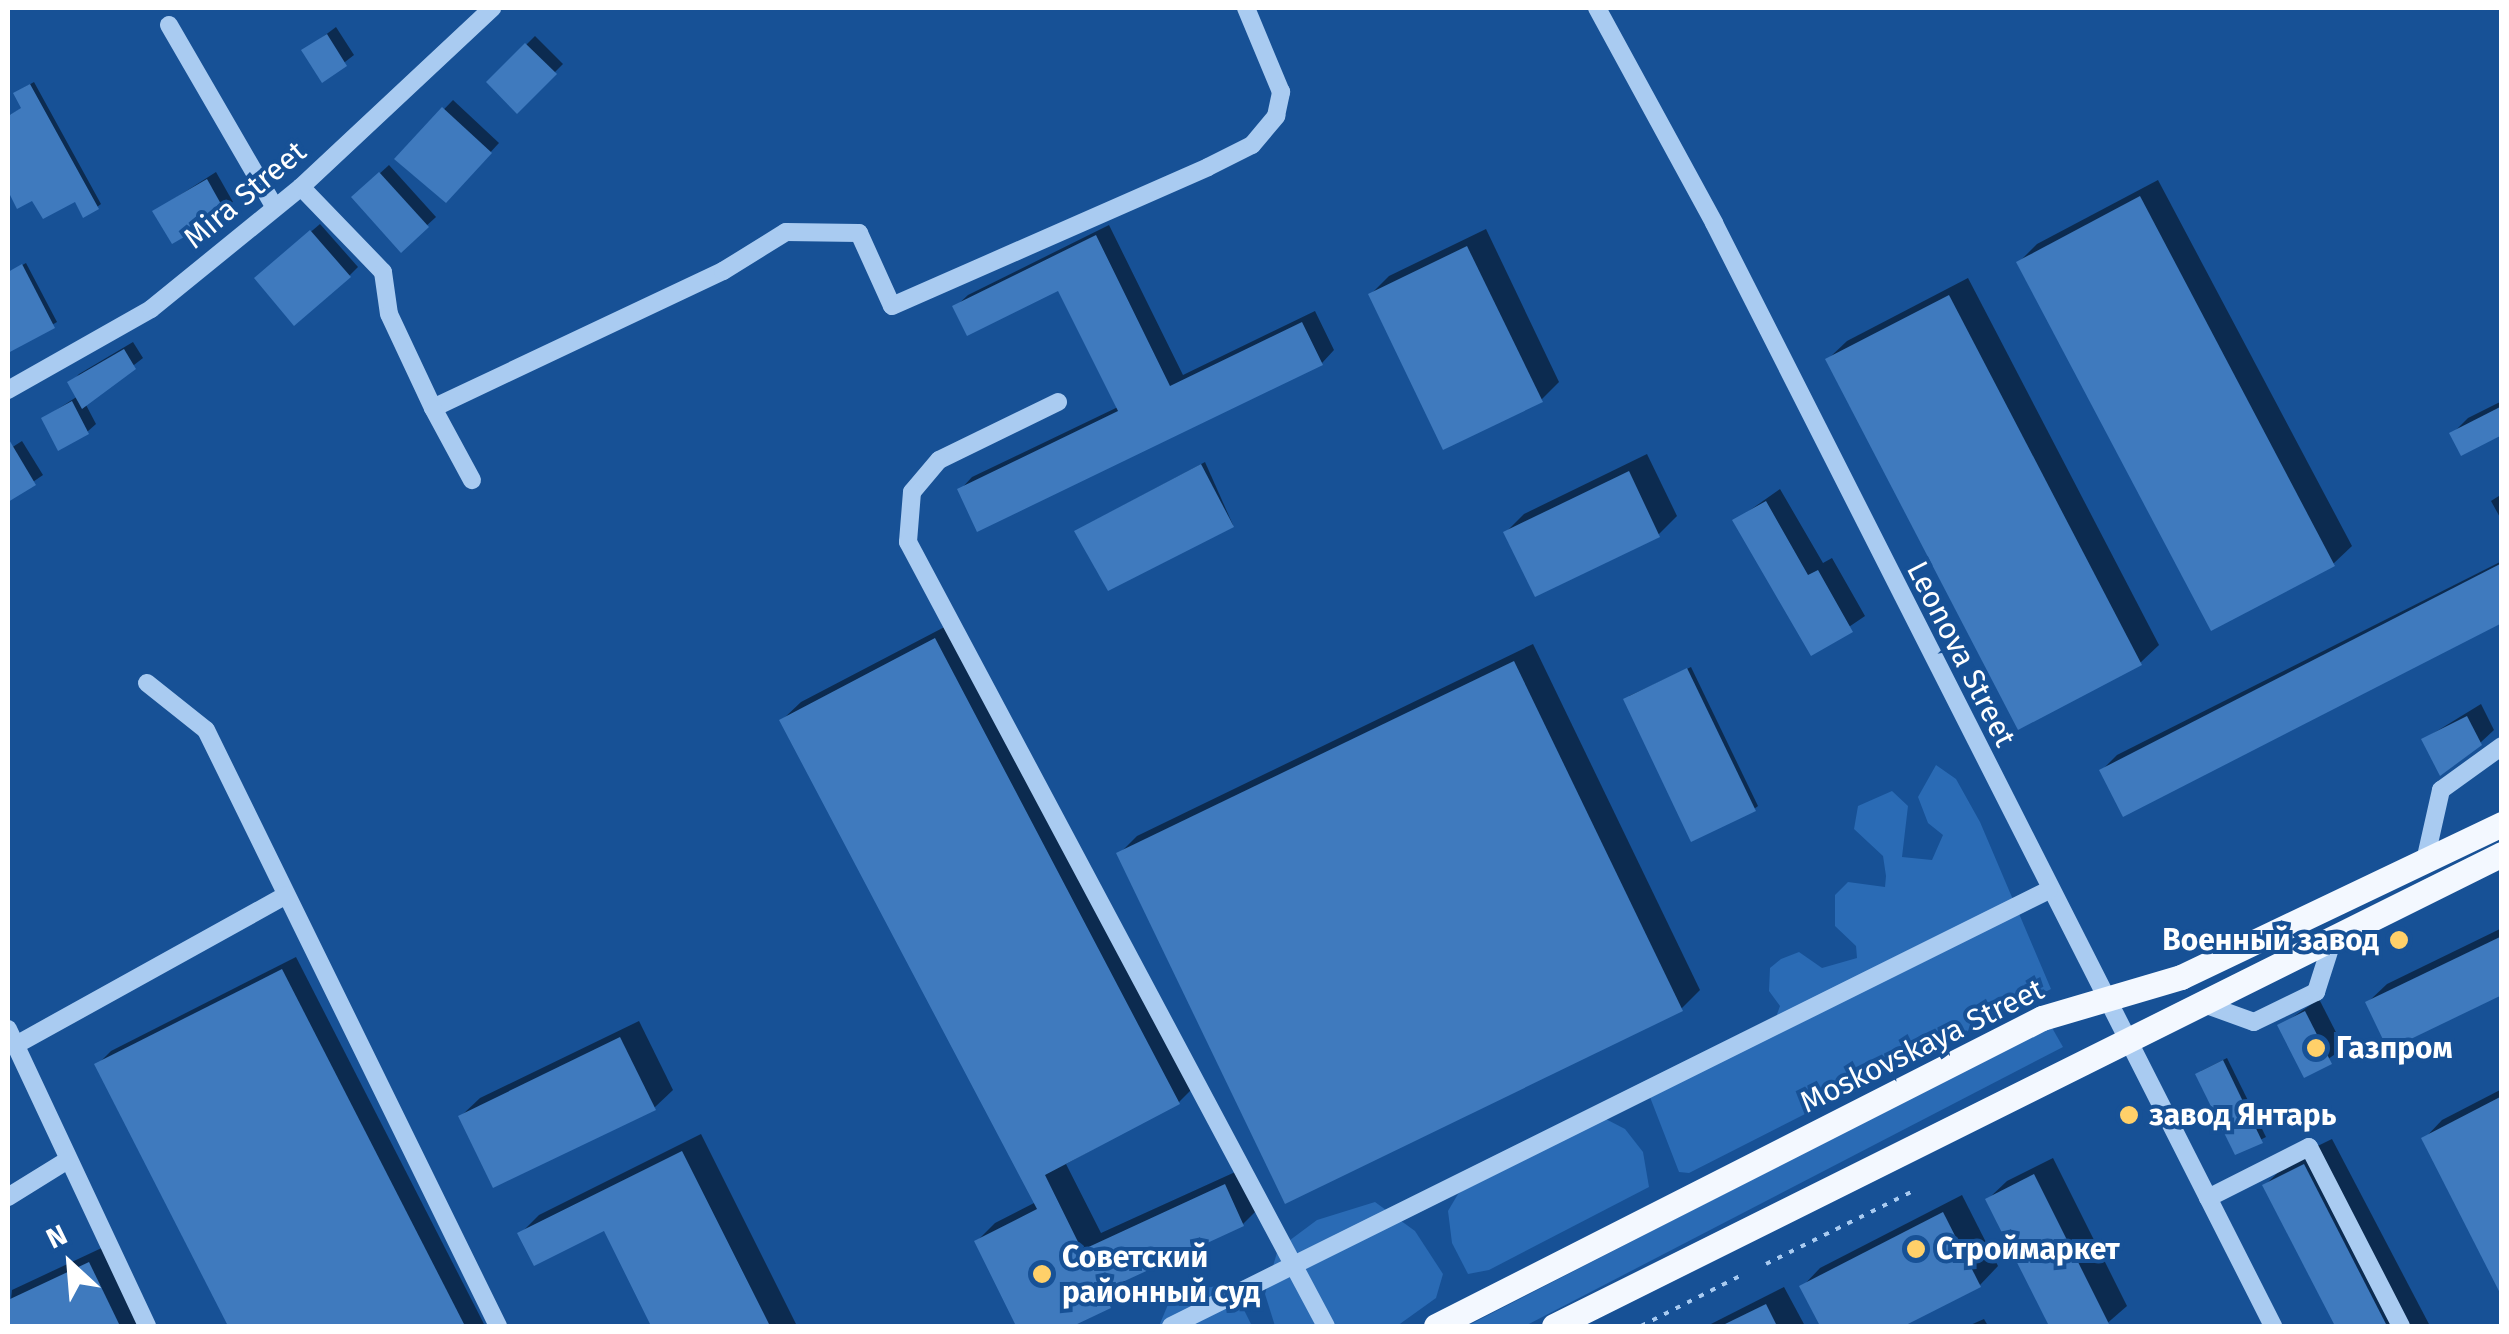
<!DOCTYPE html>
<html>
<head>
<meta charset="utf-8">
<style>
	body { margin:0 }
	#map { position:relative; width:2509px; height:1334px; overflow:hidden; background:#175196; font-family:"Fira Sans",sans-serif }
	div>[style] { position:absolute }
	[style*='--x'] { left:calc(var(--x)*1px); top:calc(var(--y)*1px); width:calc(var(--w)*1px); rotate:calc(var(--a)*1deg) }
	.green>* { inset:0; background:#2a6bb5 }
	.shadow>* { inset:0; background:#0007 }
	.building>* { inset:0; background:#3f7abe }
	.path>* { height:4px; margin-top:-2px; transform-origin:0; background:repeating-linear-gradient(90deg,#a9cbf1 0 5px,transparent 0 13px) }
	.minor>* { height:18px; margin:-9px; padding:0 9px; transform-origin:9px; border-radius:9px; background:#a9cbf1 }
	.major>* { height:25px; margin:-12.5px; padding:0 12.5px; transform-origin:12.5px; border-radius:12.5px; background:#f3f8ff }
	.dots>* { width:28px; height:28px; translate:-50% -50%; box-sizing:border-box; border:5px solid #175196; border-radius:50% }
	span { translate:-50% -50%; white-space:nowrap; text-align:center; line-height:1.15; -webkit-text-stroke:8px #175196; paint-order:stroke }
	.street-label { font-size:30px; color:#fff }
	.poi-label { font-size:30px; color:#fff; font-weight:700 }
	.right { translate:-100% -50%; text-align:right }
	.left { translate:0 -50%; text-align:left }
	.frame { position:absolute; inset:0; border:10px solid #fff; pointer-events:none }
	.north { position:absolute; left:20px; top:1214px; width:100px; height:100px; -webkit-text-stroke:8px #175196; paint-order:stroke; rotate:334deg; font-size:28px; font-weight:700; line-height:40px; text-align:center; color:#fff }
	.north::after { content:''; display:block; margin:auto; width:35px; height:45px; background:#fff; clip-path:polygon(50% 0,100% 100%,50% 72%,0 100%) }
</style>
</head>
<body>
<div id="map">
	<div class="green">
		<div style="clip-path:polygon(1936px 765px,1956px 779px,1980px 822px,2051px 989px,1689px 1173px,1679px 1172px,1648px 1092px,1771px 1031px,1780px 1006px,1769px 991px,1770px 968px,1781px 959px,1799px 952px,1822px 968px,1857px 958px,1856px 946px,1835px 926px,1835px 895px,1848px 882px,1885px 887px,1886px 876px,1883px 856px,1854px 829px,1858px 806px,1892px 791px,1908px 806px,1902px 857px,1932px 860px,1943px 835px,1928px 823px,1918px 797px)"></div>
		<div style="clip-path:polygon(2051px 1026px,2063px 1047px,1525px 1326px,1467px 1326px)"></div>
		<div style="clip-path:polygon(1598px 1115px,1625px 1129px,1643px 1152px,1649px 1187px,1489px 1270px,1468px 1274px,1452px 1243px,1448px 1211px,1458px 1194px,1528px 1141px)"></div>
		<div style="clip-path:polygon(1375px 1202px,1415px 1231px,1443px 1274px,1436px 1298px,1397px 1326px,1275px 1326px,1265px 1294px,1278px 1249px,1317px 1220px)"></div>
		<div style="clip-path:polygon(1221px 1285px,1238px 1298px,1252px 1326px,1159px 1326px,1172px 1295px)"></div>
	</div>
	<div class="shadow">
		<div style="clip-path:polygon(336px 27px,354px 55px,323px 79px,304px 51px)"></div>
		<div style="clip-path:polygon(535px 36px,563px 64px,517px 110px,489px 82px)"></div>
		<div style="clip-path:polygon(34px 82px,101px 204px,97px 207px,76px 198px,33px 197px,18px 206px,8px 186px,8px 116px,24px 107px,20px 90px)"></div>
		<div style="clip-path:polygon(453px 100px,499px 143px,446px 200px,397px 158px)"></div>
		<div style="clip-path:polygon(389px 165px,436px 217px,401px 249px,354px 197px)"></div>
		<div style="clip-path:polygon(216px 172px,233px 202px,172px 241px,155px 211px)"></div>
		<div style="clip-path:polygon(2158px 180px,2352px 546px,2333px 564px,2019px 262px,2037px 244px)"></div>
		<div style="clip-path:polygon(320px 224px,358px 267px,349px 276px,266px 270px)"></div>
		<div style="clip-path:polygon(1109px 225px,1183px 375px,1315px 311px,1334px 350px,1322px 363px,960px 490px,972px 477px,1118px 407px,1060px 288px,955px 307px,968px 295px)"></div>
		<div style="clip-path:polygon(1486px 229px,1559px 382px,1541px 400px,1371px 294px,1389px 276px)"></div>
		<div style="clip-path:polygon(26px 263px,57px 322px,8px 350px,8px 273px)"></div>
		<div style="clip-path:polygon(1968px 278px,2159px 645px,2140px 663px,1828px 359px,1847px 341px)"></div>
		<div style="clip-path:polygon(133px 342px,143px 358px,85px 403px,96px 424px,87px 432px,44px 418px,78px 396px,71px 383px,79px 374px)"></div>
		<div style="clip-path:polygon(2502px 401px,2502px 432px,2453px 433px,2468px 418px)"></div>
		<div style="clip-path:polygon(22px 441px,43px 475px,8px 499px,8px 450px)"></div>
		<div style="clip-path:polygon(1647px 454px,1677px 516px,1659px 534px,1536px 594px,1506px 532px,1524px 514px)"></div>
		<div style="clip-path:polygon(1205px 462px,1233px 525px,1081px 528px)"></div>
		<div style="clip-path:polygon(1780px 489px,1823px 563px,1832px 558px,1865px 616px,1812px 652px,1736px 520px)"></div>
		<div style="clip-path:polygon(2502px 494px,2502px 521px,2491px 501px)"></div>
		<div style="clip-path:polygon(2502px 561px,2502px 620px,2102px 770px,2117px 755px)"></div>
		<div style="clip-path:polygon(954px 622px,1197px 1084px,1179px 1102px,1066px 1164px,1101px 1233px,1244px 1168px,1261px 1206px,1243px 1224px,1123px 1279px,1128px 1288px,1109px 1306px,1068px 1326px,1019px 1326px,977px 1241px,995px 1223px,1036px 1202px,782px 720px,801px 702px)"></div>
		<div style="clip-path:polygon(1533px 644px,1700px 990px,1681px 1009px,1119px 854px,1137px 836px)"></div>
		<div style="clip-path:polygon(1691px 667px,1758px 806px,1754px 809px,1629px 696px)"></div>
		<div style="clip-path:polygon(2481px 704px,2494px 730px,2480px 743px,2424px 739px)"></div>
		<div style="clip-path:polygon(2502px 928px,2502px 992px,2368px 1002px,2387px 984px)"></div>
		<div style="clip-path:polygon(296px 957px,485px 1326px,231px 1326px,97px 1065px,111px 1051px)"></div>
		<div style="clip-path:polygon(2319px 999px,2344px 1048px,2305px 1075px,2280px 1026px)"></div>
		<div style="clip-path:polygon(639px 1021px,673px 1090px,654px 1108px,461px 1116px,480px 1098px)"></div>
		<div style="clip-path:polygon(2227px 1058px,2266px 1137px,2236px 1152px,2201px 1071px)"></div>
		<div style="clip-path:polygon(2502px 1089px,2502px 1291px,2424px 1139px,2442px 1120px)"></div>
		<div style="clip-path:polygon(701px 1134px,797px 1326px,654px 1326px,605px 1228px,520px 1234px,539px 1215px)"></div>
		<div style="clip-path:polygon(2332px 1139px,2430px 1326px,2338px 1326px,2265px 1185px,2293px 1158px)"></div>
		<div style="clip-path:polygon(2053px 1158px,2127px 1306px,2104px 1326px,2052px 1326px,1988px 1199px,2007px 1181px)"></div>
		<div style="clip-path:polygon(1962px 1195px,1998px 1266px,1980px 1285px,1898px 1326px,1822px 1326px,1802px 1287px,1820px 1268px)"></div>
		<div style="clip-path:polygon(108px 1245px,139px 1326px,8px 1326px,12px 1290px)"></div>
		<div style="clip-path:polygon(1784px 1287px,1805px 1326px,1707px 1326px)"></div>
		<div style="clip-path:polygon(1984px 1319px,1988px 1326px,1968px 1326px)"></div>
	</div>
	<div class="building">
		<div style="clip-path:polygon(327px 34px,347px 66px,322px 83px,301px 50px)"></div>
		<div style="clip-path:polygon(525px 43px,557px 74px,517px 114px,486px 82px)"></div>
		<div style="clip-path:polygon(30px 84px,99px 209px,83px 218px,75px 202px,43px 219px,32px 201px,17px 209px,8px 191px,8px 116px,21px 108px,13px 93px)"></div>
		<div style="clip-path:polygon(442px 107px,492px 153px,446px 203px,394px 159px)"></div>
		<div style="clip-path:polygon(379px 172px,429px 227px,401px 253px,351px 197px)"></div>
		<div style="clip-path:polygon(207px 179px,226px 213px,172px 244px,152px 211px)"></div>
		<div style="clip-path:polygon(2140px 196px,2335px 566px,2211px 631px,2016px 262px)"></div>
		<div style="clip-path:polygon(310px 230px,351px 277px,294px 326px,254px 278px)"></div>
		<div style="clip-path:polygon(1096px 235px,1170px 386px,1302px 322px,1323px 365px,977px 532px,957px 489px,1118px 411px,1058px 291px,967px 336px,952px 306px)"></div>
		<div style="clip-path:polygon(1467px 246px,1543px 402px,1443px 450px,1368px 294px)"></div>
		<div style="clip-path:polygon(22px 264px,55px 328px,8px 353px,8px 272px)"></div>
		<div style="clip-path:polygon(1949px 295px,2142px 665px,2018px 730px,1825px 359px)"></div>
		<div style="clip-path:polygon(124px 349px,136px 369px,82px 409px,67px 382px)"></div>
		<div style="clip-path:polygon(72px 401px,89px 434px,58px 451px,41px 418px)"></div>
		<div style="clip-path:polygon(2502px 406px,2502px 435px,2461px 456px,2449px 433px)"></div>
		<div style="clip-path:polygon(8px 438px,36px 485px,8px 502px)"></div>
		<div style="clip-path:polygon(1201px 464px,1234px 527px,1108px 591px,1074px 531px)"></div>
		<div style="clip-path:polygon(1629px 471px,1660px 537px,1535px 597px,1503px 532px)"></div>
		<div style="clip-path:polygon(1766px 501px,1808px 575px,1818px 570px,1853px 632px,1811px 656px,1732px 520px)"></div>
		<div style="clip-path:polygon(2502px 563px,2502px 623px,2123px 817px,2099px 770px)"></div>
		<div style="clip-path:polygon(935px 638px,1180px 1104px,1045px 1175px,1082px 1250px,1225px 1184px,1244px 1226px,1103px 1291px,1111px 1308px,1073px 1326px,1016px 1326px,974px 1241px,1037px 1209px,779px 720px)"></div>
		<div style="clip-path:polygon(1514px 661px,1683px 1011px,1285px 1204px,1116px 853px)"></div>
		<div style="clip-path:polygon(1687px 668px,1756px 811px,1691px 842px,1623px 699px)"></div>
		<div style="clip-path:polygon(2467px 716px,2482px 745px,2440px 776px,2421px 739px)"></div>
		<div style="clip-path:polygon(2502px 936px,2502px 995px,2388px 1050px,2365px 1002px)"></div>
		<div style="clip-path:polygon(282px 969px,465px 1326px,228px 1326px,94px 1064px)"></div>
		<div style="clip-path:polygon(2305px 1011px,2332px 1064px,2304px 1078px,2277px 1025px)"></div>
		<div style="clip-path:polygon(620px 1037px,656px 1110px,493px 1188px,458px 1116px)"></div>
		<div style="clip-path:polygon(2223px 1060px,2263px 1143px,2235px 1155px,2195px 1074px)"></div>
		<div style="clip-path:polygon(2502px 1096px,2502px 1297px,2421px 1138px)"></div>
		<div style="clip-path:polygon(682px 1151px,770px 1326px,651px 1326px,604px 1231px,534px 1266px,517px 1233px)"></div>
		<div style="clip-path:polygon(2304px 1164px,2387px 1326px,2335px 1326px,2262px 1185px)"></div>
		<div style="clip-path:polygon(2034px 1174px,2110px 1326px,2049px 1326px,1985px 1199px)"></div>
		<div style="clip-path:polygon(1943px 1212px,1981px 1287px,1904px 1326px,1820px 1326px,1799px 1286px)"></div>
		<div style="clip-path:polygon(89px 1262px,120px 1326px,8px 1326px,8px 1300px)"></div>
		<div style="clip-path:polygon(1766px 1304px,1777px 1326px,1721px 1326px)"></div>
	</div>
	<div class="path">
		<div style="--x:1766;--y:1264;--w:166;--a:-26.4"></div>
		<div style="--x:1641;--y:1326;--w:113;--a:-26.8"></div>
	</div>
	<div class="minor">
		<div style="--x:1597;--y:8;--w:245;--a:61.4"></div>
		<div style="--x:1714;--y:223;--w:1237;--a:63.12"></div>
		<div style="--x:169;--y:25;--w:211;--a:59.9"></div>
		<div style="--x:301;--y:187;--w:118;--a:46"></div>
		<div style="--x:383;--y:272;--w:42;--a:81.9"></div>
		<div style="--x:389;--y:314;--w:104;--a:64.9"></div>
		<div style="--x:433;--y:408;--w:321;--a:-25.3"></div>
		<div style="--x:723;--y:271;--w:74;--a:-31.8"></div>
		<div style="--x:786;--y:232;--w:73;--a:0.8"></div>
		<div style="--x:859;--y:233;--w:80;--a:65.7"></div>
		<div style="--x:892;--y:306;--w:345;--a:-23.7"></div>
		<div style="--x:1208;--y:167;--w:49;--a:-26.6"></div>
		<div style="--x:1252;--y:145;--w:38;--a:-50"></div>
		<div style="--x:1276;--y:116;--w:25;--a:-78"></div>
		<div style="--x:1281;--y:92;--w:91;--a:-112.6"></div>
		<div style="--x:8;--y:390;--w:164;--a:-29.5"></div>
		<div style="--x:151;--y:309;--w:193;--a:-39.1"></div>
		<div style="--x:301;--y:187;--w:262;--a:-43.1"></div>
		<div style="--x:1058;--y:402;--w:132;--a:154"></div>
		<div style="--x:939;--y:460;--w:42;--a:130.2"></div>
		<div style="--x:912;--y:492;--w:50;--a:94.6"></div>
		<div style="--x:908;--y:542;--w:888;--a:61.94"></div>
		<div style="--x:433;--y:408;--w:82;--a:61.6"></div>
		<div style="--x:147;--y:683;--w:75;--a:38.5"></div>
		<div style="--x:206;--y:730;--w:664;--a:63.9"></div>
		<div style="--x:2425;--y:861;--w:73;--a:-77.3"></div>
		<div style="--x:2441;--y:790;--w:75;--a:-35.8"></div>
		<div style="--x:2204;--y:1004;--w:53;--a:19.8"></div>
		<div style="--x:2254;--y:1022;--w:69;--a:-25.8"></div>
		<div style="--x:2316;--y:992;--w:59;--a:-72.2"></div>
		<div style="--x:8;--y:1029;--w:328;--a:64.9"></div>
		<div style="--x:14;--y:1046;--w:310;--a:-29"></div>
		<div style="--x:8;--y:1197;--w:70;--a:-31.7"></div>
		<div style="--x:2208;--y:1198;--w:113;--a:-26.8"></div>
		<div style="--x:2309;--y:1147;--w:201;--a:62.8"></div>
		<div style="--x:1171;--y:1326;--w:980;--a:-26.41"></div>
	</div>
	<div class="major">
		<div style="--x:1436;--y:1326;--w:680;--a:-26.94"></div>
		<div style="--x:2042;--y:1018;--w:145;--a:-16.4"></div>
		<div style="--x:2181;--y:977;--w:356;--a:-25.5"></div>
		<div style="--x:1554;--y:1326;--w:1059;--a:-26.47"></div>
	</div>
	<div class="dots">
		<div style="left:2399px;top:940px;background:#ffd069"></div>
		<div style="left:2316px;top:1048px;background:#ffd069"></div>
		<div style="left:2129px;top:1115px;background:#ffd069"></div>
		<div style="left:1916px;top:1249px;background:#ffd069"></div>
		<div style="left:1042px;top:1274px;background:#ffd069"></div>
	</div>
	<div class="street-label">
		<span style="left:245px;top:195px;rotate:-40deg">Mira Street</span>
		<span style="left:1961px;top:654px;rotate:63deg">Leonova Street</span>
		<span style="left:1922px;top:1046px;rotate:-26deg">Moskovskaya Street</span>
	</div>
	<div class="poi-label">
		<span class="right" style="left:2379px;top:940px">Военный завод</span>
		<span class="left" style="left:2336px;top:1048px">Газпром</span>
		<span class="left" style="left:2149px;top:1115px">завод Янтарь</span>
		<span class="left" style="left:1936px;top:1249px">Строймаркет</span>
		<span class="left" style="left:1062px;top:1274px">Советский<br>районный суд</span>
	</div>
	<div class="frame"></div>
	<div class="north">N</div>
</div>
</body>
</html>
